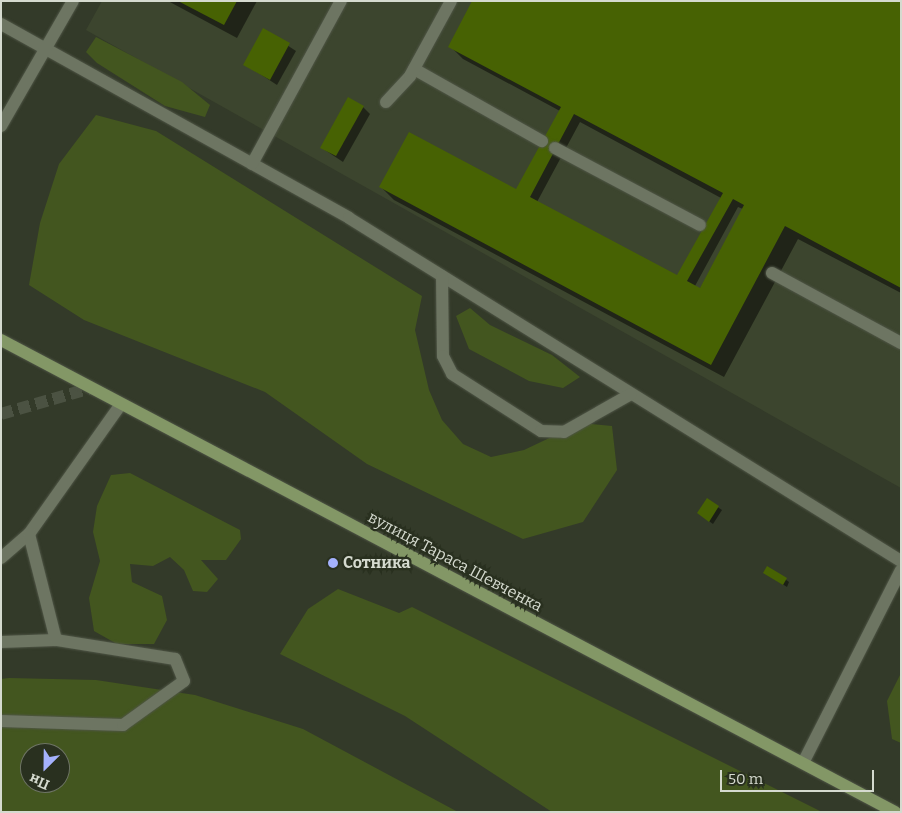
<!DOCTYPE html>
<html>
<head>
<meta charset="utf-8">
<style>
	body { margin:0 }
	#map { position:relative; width:902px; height:813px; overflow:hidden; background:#333a29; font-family:Bitter,serif }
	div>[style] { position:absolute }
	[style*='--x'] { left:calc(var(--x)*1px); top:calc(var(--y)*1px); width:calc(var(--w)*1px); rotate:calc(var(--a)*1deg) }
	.built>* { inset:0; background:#3c452e }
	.green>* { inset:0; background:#43561f }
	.shadow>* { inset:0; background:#0007 }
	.building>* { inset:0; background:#476203 }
	.minor-tunnel>* { height:12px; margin-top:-6px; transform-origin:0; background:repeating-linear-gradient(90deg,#4b5242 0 12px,transparent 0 18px) }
	.roads { filter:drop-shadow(0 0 1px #4f5546) drop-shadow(0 0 1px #4f5546) }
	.minor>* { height:12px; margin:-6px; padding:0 6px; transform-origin:6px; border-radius:6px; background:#6d7562 }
	.major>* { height:12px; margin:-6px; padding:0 6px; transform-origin:6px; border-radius:6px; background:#839766 }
	.dots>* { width:14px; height:14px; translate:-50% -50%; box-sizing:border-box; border:2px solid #29301f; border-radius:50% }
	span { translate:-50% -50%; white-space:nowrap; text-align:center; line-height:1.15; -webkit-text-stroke:4.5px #29301f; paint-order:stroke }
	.street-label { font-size:16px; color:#d5dacf }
	.poi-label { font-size:16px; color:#d5dacf; font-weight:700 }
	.left { translate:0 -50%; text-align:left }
	.frame { position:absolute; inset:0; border:2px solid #d5dacf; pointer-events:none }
	.north { position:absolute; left:20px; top:743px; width:50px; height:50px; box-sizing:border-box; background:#29301f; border:1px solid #6e7465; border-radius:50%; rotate:203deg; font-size:14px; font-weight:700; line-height:20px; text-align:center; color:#d5dacf }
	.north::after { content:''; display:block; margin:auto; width:18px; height:22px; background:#a4b1fc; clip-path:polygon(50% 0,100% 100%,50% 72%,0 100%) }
	.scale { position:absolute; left:720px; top:770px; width:154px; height:22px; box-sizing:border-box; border:2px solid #d5dacf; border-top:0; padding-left:6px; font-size:15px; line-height:18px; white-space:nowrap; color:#d5dacf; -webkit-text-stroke:4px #29301f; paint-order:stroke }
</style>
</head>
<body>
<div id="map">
	<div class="built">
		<div style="clip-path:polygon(102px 1px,901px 1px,901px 488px,86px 30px)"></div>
	</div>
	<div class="green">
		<div style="clip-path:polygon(96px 37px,182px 82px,210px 105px,205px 117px,165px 106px,97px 63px,86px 52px)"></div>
		<div style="clip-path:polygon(96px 115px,156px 131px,422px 296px,415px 330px,429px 390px,442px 420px,463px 444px,491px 457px,524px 450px,581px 423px,612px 426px,617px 470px,583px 522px,523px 539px,367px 464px,265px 392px,84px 320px,29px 285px,40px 223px,59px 164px)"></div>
		<div style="clip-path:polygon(470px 308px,490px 325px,552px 355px,580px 377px,563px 388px,529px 381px,469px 349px,456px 316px)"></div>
		<div style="clip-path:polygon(130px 473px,240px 530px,241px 539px,226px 560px,201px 560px,218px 579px,207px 592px,193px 591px,184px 570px,170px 557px,153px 566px,130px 564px,132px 582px,162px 596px,167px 620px,154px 644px,117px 644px,94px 631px,89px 598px,100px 561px,93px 532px,97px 506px,111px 475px)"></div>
		<div style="clip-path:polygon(338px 589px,399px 613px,412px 607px,822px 812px,552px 812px,405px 716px,280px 654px,308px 609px)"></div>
		<div style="clip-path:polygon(901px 673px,901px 743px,892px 739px,887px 701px)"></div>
		<div style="clip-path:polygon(evenodd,9px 678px,96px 680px,195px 695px,303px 729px,458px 812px,1px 812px,1px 679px,9px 678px,30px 753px,60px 753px,60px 783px,30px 783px,30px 753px)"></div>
	</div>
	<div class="shadow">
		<div style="clip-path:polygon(168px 1px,257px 1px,237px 38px)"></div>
		<div style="clip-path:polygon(evenodd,901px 1px,901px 293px,798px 239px,724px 377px,394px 200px,381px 187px,522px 194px,560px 111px,463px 59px,450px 46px,901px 1px,580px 122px,721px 198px,682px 280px,537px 202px,580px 122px,901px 1px,738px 207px,743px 209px,700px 289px,695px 286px,738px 207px)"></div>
		<div style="clip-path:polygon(264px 30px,296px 51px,277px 85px,245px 64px)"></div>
		<div style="clip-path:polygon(363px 107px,370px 114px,343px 162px,322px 148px)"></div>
		<div style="clip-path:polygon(707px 500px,722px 510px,713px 524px,698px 513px)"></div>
		<div style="clip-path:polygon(768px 567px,789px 582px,787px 587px,768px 575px)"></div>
	</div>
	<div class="building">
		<div style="clip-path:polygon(178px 1px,237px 1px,224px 25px)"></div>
		<div style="clip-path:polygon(evenodd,472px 1px,901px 1px,901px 288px,785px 226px,711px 365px,379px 187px,409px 132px,516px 189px,561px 107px,448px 47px,472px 1px,574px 114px,723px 193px,677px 275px,530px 197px,574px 114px,472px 1px,733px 199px,744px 205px,700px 288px,687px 281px,733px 199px)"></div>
		<div style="clip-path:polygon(263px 28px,290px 43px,270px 80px,243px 65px)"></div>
		<div style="clip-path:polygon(348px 97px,364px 106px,336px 156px,320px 148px)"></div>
		<div style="clip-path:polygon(707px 498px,719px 506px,709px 522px,697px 513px)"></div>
		<div style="clip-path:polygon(767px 566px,787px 578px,783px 585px,763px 573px)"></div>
	</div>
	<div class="minor-tunnel">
		<div style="--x:1;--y:414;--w:94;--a:-16.1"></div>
	</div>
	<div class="roads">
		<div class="minor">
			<div style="--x:1;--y:24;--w:398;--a:29.1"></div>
			<div style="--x:349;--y:218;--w:650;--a:31.86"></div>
			<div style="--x:414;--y:69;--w:147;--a:29.4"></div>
			<div style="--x:386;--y:102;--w:35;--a:-47"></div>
			<div style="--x:410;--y:76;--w:85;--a:-61.3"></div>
			<div style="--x:1;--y:126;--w:144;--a:-60.1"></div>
			<div style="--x:555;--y:148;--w:164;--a:28"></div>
			<div style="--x:252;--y:164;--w:186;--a:-61.4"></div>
			<div style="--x:772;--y:273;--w:147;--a:28.5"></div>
			<div style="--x:442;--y:276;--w:80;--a:89.3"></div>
			<div style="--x:443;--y:356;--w:20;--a:63"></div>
			<div style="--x:452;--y:374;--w:106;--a:32.6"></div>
			<div style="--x:541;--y:431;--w:23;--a:2"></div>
			<div style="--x:564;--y:432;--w:77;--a:-29.6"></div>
			<div style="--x:1;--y:558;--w:37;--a:-41"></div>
			<div style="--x:29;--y:534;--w:159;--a:-54.7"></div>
			<div style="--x:1;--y:642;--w:55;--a:-2.1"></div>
			<div style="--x:1;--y:721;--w:122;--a:1.9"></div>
			<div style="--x:123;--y:725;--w:75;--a:-35.8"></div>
			<div style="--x:184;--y:681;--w:24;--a:-112"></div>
			<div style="--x:175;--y:659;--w:121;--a:-170.9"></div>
			<div style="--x:56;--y:640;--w:109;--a:-104.3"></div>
			<div style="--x:803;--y:763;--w:216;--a:-63.1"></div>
		</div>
		<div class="major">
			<div style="--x:1;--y:340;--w:1011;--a:27.83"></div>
		</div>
	</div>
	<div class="dots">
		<div style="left:333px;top:563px;background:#a4b1fc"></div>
	</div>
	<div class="street-label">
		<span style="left:455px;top:562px;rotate:28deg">вулиця Тараса Шевченка</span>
	</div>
	<div class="poi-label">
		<span class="left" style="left:343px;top:563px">Сотника</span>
	</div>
	<div class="frame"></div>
	<div class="north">Пн</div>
	<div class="scale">50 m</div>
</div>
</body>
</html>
